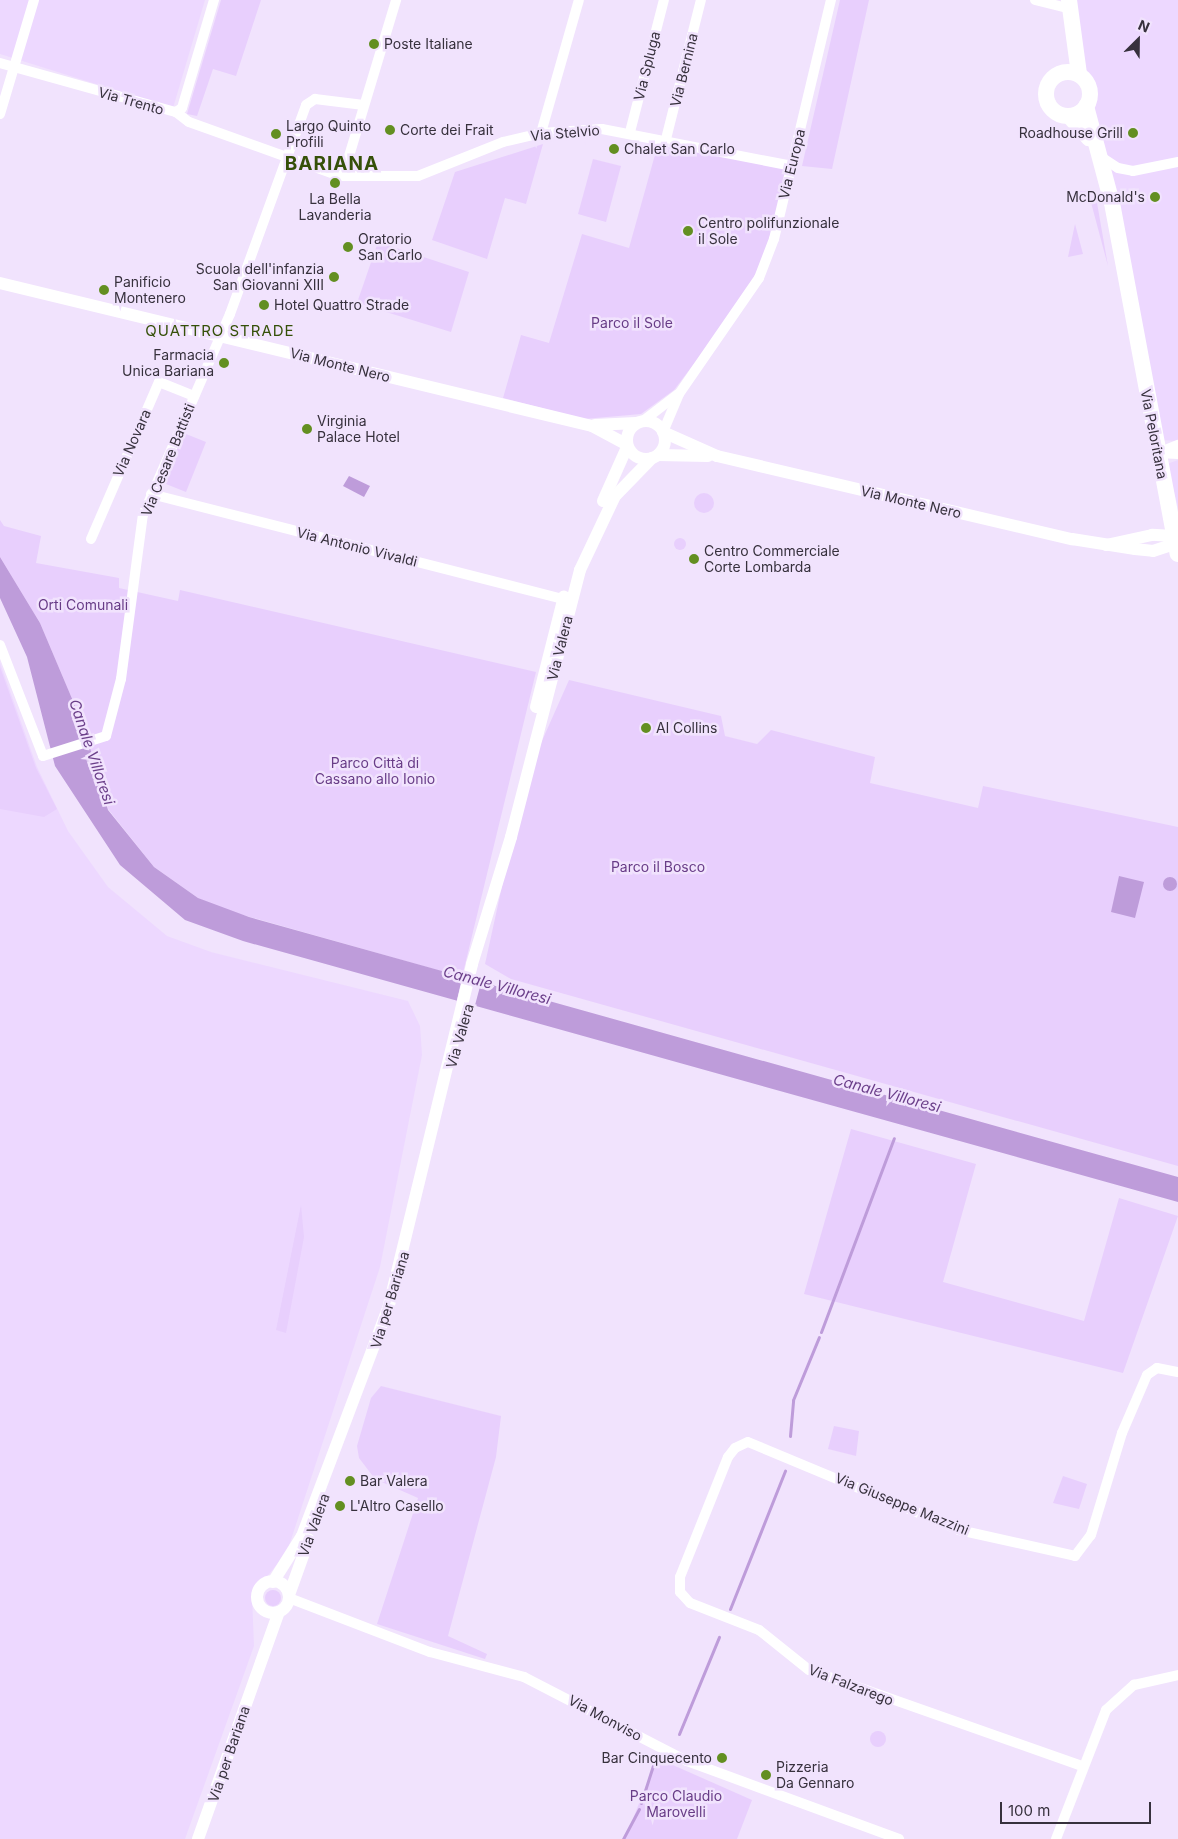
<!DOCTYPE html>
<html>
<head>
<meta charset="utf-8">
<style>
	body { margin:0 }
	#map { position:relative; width:1178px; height:1839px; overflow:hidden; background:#f1e3fd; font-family:Inter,sans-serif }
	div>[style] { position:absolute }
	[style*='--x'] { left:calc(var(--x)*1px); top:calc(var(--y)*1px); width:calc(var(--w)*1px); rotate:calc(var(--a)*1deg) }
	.built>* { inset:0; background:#edd8ff }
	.green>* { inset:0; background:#e8cffd }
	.round { border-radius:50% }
	.water>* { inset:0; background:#be9cda }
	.pier>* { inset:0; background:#f1e3fd }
	.stream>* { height:3px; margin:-1.5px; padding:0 1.5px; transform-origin:1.5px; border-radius:1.5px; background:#be9cda }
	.minor>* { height:10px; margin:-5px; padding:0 5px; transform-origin:5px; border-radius:5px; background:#fff }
	.tertiary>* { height:12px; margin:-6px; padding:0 6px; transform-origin:6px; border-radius:6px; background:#fff }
	.tertiary>.ring { margin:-6px; padding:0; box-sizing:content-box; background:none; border:12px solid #fff; border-radius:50% }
	.primary>* { height:16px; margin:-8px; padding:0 8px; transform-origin:8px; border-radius:8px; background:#fff }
	.primary>.ring { margin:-8px; padding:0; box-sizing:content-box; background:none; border:16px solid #fff; border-radius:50% }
	.dots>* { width:14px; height:14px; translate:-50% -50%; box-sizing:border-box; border:2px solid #f1e3fd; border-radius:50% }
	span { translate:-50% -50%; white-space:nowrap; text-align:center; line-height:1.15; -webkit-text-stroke:5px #f1e3fd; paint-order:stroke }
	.poi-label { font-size:14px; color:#37313d }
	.left { translate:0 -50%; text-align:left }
	.right { translate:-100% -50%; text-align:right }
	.street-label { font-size:14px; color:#37313d }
	.park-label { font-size:14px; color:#683c87 }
	.neighbourhood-label { font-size:15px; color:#355008; letter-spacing:1px }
	.water-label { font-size:15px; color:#6b3f8a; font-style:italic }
	.district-label { font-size:19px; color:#355008; font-weight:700; letter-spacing:1px }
	.north { position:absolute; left:1113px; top:15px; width:50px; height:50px; -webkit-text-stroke:4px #f1e3fd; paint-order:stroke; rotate:23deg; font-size:14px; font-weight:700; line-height:20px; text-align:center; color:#37313d }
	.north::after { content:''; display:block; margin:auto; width:18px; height:22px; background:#37313d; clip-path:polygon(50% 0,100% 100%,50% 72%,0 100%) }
	.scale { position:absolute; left:1000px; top:1802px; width:151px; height:22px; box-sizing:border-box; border:2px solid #37313d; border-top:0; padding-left:6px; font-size:15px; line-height:18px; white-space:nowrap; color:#37313d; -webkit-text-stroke:4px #f1e3fd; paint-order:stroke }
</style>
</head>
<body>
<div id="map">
	<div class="built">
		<div style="clip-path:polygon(0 0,205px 0,173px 108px,0 54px)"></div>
		<div style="clip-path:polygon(1071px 0,1178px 0,1178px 441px,1161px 440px,1089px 105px,1090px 86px,1081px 74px)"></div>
		<div style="clip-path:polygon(1178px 460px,1178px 507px,1167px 464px)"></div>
		<div style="clip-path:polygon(0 663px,37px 767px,68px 831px,108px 887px,167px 936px,211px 952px,408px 1001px,420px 1026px,422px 1055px,380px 1267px,287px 1552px,252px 1595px,254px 1646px,185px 1839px,0 1839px)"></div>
	</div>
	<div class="green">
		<div style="clip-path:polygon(221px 0,261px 0,236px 76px,213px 69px,197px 116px,187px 114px)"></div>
		<div style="clip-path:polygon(840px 0,869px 0,832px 169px,802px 166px)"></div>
		<div style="clip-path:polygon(543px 144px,526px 204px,505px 198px,487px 259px,432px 240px,455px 172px)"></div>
		<div style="clip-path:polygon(658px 144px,786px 169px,777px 222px,759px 278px,674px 390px,641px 414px,584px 419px,503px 398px,521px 335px,549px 343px,582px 234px,629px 248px)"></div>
		<div style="clip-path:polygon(593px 159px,621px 166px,606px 222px,578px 214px)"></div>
		<div style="clip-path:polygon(1080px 191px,1090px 191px,1096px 197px,1108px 266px,1089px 195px,1081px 197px)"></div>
		<div style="clip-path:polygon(1075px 224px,1083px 254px,1068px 257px)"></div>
		<div style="clip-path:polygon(378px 242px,469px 272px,451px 332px,357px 303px)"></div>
		<div style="clip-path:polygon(181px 432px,206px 442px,186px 492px,161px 482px)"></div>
		<div class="round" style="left:694px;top:493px;width:20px;height:20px"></div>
		<div style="clip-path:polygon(0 520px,4px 526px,41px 536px,36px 563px,119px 578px,119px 588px,178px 601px,180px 590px,536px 672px,462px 977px,222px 909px,198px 898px,154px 867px,108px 809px,84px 727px,40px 623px,0 557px)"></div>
		<div class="round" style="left:674px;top:538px;width:12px;height:12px"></div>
		<div style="clip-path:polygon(0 667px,36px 768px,57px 809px,44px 817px,0 809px)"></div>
		<div style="clip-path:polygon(569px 680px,721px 716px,725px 736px,757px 744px,771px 730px,875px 757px,870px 783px,978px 808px,983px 786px,1178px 827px,1178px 1166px,511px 979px,485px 964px,526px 777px)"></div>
		<div style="clip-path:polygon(851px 1129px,976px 1164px,943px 1282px,1084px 1321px,1119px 1198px,1178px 1216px,1123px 1373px,804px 1294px)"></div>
		<div style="clip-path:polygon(301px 1205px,304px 1237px,286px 1333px,276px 1330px)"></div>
		<div style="clip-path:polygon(381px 1386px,501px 1416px,496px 1457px,448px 1636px,487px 1654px,485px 1659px,377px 1624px,418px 1498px,375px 1479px,359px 1458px,357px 1446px,371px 1398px)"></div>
		<div style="clip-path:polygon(834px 1426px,859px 1431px,856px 1456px,828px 1449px)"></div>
		<div style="clip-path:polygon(1063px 1476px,1087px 1484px,1079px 1509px,1053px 1503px)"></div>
		<div class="round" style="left:265px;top:1590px;width:16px;height:16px"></div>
		<div class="round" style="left:870px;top:1731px;width:16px;height:16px"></div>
		<div style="clip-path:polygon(657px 1758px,752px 1800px,737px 1839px,625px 1839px)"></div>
	</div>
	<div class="water">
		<div style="clip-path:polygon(349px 476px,370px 486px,364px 497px,343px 486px)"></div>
		<div style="clip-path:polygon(0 557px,40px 623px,84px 727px,108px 810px,154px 867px,198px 898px,249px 917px,1178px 1177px,1178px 1202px,243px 941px,185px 920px,120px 865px,55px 766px,27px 657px,0 598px)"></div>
		<div style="clip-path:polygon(1119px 876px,1144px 882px,1135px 918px,1111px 912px)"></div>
		<div class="round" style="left:1163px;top:877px;width:14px;height:14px"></div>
	</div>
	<div class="pier">
		<div style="clip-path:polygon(463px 974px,482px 979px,474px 1009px,456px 1004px)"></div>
	</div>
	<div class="stream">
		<div style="--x:821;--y:1332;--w:207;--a:-69.4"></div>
		<div style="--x:790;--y:1436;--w:36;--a:-85"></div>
		<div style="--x:793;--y:1400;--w:68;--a:-67.6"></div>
		<div style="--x:730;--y:1609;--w:149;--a:-68.3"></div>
		<div style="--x:679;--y:1734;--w:105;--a:-67.6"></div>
		<div style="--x:641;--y:1803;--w:46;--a:-72.3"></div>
		<div style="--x:623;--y:1839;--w:34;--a:-62"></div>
	</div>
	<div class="minor">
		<div style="--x:1035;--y:0;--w:29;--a:14"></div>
		<div style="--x:0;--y:63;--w:183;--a:15.6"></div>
		<div style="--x:176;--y:112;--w:16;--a:38"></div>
		<div style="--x:189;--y:122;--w:160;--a:19.7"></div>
		<div style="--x:340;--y:176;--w:78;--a:0"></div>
		<div style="--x:418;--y:176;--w:92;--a:-21.8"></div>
		<div style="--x:503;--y:142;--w:39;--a:-13"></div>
		<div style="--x:541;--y:133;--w:61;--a:-3.8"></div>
		<div style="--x:602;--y:129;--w:194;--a:11"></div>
		<div style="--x:176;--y:112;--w:7;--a:-34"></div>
		<div style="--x:182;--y:108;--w:113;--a:-73.5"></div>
		<div style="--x:0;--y:114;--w:119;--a:-73.4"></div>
		<div style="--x:630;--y:132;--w:136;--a:-75.6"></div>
		<div style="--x:541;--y:133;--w:138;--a:-74.1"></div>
		<div style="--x:666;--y:139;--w:143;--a:-75.9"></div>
		<div style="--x:1101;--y:157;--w:20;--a:33"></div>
		<div style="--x:1118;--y:168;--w:15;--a:11"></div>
		<div style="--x:1133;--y:171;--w:46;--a:-11.3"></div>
		<div style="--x:343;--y:176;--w:184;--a:-73.2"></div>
		<div style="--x:643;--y:421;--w:44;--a:-37.6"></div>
		<div style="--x:663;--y:432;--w:41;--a:-67.2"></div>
		<div style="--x:679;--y:394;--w:141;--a:-55.4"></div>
		<div style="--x:759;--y:278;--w:42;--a:-69"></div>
		<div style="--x:774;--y:239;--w:246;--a:-76.6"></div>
		<div style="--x:1158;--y:453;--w:22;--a:-22"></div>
		<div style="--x:1158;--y:453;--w:20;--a:3"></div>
		<div style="--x:151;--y:494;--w:425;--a:14.3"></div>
		<div style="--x:91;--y:539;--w:171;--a:-66.6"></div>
		<div style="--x:159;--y:382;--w:38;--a:22"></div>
		<div style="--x:0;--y:645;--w:119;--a:68.8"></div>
		<div style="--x:43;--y:756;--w:66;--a:-17.6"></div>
		<div style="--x:106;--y:736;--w:59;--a:-75.3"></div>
		<div style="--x:121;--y:679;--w:165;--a:-82.4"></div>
		<div style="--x:143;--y:515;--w:219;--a:-66.6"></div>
		<div style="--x:230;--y:314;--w:222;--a:-70"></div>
		<div style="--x:306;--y:105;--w:11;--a:-34"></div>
		<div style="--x:315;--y:99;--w:49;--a:7"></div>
		<div style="--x:289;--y:1598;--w:151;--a:21"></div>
		<div style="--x:430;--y:1652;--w:97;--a:14.9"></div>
		<div style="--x:524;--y:1677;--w:183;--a:27.3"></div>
		<div style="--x:687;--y:1761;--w:226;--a:20.2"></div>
		<div style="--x:1082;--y:1766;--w:289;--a:-160.6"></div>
		<div style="--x:809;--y:1670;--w:64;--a:-141.3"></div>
		<div style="--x:759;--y:1630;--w:74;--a:-158.6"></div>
		<div style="--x:690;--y:1603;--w:15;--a:-132"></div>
		<div style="--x:680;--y:1592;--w:15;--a:-90"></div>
		<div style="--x:680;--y:1577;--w:129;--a:-68.2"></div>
		<div style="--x:728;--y:1457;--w:11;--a:-52"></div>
		<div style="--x:735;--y:1448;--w:14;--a:-25"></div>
		<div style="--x:748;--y:1442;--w:229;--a:22.6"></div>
		<div style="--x:959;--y:1530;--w:119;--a:12.6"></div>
		<div style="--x:1075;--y:1556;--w:26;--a:-53"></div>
		<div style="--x:1091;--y:1535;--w:107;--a:-73.1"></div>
		<div style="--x:1122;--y:1433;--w:63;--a:-66.7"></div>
		<div style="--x:1147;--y:1375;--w:12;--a:-35"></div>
		<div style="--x:1157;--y:1368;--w:21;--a:11"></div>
		<div style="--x:1056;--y:1839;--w:138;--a:-68.8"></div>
		<div style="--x:1106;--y:1710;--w:38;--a:-42"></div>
		<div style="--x:1134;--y:1685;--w:45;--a:-12.8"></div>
	</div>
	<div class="tertiary">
		<div style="--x:0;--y:283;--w:609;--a:13.58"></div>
		<div style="--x:592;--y:426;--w:38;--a:28"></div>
		<div class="ring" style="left:627px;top:421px;width:26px;height:26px"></div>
		<div style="--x:595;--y:425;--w:41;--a:-2.8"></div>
		<div style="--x:663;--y:432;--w:59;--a:24"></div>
		<div style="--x:717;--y:456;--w:365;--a:13.2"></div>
		<div style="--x:1072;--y:539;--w:64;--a:9"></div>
		<div style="--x:1135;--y:549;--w:18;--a:6"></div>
		<div style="--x:1153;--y:551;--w:16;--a:-18"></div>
		<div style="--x:1168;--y:546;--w:12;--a:-59"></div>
		<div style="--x:1174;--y:536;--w:22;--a:-177"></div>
		<div style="--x:1152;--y:535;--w:47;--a:167.7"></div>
		<div style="--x:658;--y:455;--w:50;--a:1.1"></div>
		<div style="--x:603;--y:501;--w:59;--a:-66"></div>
		<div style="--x:536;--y:707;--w:114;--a:-75.8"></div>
		<div class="ring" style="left:257px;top:1581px;width:20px;height:20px"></div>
		<div style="--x:273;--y:1582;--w:54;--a:-57.8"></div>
		<div style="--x:302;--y:1536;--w:243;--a:-69.3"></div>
		<div style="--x:388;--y:1309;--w:355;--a:-76.3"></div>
		<div style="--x:472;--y:964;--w:133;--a:-72.9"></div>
		<div style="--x:511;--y:837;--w:276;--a:-75.5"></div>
		<div style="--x:580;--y:570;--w:82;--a:-64.7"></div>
		<div style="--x:615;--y:496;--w:53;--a:-45.8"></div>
		<div style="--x:289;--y:1595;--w:59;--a:-70.3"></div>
		<div style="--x:198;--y:1839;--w:241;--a:-70.4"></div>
	</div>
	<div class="primary">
		<div style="--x:1069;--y:0;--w:75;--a:82.3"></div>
		<div class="ring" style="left:1046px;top:72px;width:28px;height:28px"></div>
		<div style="--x:1086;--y:106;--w:100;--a:75"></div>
		<div style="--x:1112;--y:203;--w:357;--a:79.4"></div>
		<div style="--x:1069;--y:116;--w:30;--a:48"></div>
	</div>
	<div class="dots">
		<div style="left:374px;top:44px;background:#638f21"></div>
		<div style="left:390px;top:130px;background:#638f21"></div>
		<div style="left:1133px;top:133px;background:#638f21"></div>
		<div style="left:276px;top:134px;background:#638f21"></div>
		<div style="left:614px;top:149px;background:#638f21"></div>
		<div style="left:335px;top:183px;background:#638f21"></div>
		<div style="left:1155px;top:197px;background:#638f21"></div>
		<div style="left:688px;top:231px;background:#638f21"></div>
		<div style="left:348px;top:247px;background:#638f21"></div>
		<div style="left:334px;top:277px;background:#638f21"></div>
		<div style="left:104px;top:290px;background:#638f21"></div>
		<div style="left:264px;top:305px;background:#638f21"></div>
		<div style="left:224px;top:363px;background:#638f21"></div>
		<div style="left:307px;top:429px;background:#638f21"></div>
		<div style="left:694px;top:559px;background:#638f21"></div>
		<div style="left:646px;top:728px;background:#638f21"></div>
		<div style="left:350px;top:1481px;background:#638f21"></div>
		<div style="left:340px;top:1506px;background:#638f21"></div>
		<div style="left:722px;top:1758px;background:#638f21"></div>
		<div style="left:766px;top:1775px;background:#638f21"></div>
	</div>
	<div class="poi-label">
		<span class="left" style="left:384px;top:44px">Poste Italiane</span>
		<span class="left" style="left:286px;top:134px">Largo Quinto<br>Profili</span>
		<span class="left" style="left:400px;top:130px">Corte dei Frait</span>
		<span class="right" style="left:1123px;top:133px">Roadhouse Grill</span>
		<span class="left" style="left:624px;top:149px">Chalet San Carlo</span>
		<span class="right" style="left:1145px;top:197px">McDonald's</span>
		<span style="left:335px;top:207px">La Bella<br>Lavanderia</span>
		<span class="left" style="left:698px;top:231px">Centro polifunzionale<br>il Sole</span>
		<span class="left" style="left:358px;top:247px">Oratorio<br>San Carlo</span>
		<span class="right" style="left:324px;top:277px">Scuola dell'infanzia<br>San Giovanni XIII</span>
		<span class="left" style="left:114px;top:290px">Panificio<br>Montenero</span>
		<span class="left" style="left:274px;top:305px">Hotel Quattro Strade</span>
		<span class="right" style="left:214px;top:363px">Farmacia<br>Unica Bariana</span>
		<span class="left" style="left:317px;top:429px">Virginia<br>Palace Hotel</span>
		<span class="left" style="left:704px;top:559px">Centro Commerciale<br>Corte Lombarda</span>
		<span class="left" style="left:656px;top:728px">Al Collins</span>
		<span class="left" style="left:360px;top:1481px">Bar Valera</span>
		<span class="left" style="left:350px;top:1506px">L'Altro Casello</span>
		<span class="right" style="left:712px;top:1758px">Bar Cinquecento</span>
		<span class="left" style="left:776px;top:1775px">Pizzeria<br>Da Gennaro</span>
	</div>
	<div class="street-label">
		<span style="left:647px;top:66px;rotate:-76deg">Via Spluga</span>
		<span style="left:684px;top:70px;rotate:-76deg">Via Bernina</span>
		<span style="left:131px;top:101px;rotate:16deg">Via Trento</span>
		<span style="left:565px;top:133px;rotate:-5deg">Via Stelvio</span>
		<span style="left:792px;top:164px;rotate:-76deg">Via Europa</span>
		<span style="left:340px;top:365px;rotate:14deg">Via Monte Nero</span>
		<span style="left:1154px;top:434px;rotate:79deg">Via Peloritana</span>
		<span style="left:132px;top:443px;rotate:-66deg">Via Novara</span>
		<span style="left:168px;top:460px;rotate:-68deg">Via Cesare Battisti</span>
		<span style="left:911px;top:502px;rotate:13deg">Via Monte Nero</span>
		<span style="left:357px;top:547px;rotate:14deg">Via Antonio Vivaldi</span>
		<span style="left:560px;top:648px;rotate:-76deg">Via Valera</span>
		<span style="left:460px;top:1036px;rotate:-74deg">Via Valera</span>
		<span style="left:390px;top:1300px;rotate:-73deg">Via per Bariana</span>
		<span style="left:902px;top:1504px;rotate:22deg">Via Giuseppe Mazzini</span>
		<span style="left:314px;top:1525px;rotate:-70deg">Via Valera</span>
		<span style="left:851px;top:1685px;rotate:21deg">Via Falzarego</span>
		<span style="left:605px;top:1718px;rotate:28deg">Via Monviso</span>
		<span style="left:229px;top:1754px;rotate:-71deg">Via per Bariana</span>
	</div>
	<div class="park-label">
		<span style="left:632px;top:323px">Parco il Sole</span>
		<span style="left:83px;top:605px">Orti Comunali</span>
		<span style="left:375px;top:771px">Parco Città di<br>Cassano allo Ionio</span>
		<span style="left:658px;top:867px">Parco il Bosco</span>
		<span style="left:676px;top:1804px">Parco Claudio<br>Marovelli</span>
	</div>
	<div class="neighbourhood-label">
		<span style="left:220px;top:331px">QUATTRO STRADE</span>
	</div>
	<div class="water-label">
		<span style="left:92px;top:752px;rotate:71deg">Canale Villoresi</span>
		<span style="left:497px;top:985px;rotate:15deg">Canale Villoresi</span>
		<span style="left:887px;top:1093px;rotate:15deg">Canale Villoresi</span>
	</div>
	<div class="district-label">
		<span style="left:332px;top:164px">BARIANA</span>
	</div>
	<div class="north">N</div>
	<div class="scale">100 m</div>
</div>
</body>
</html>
